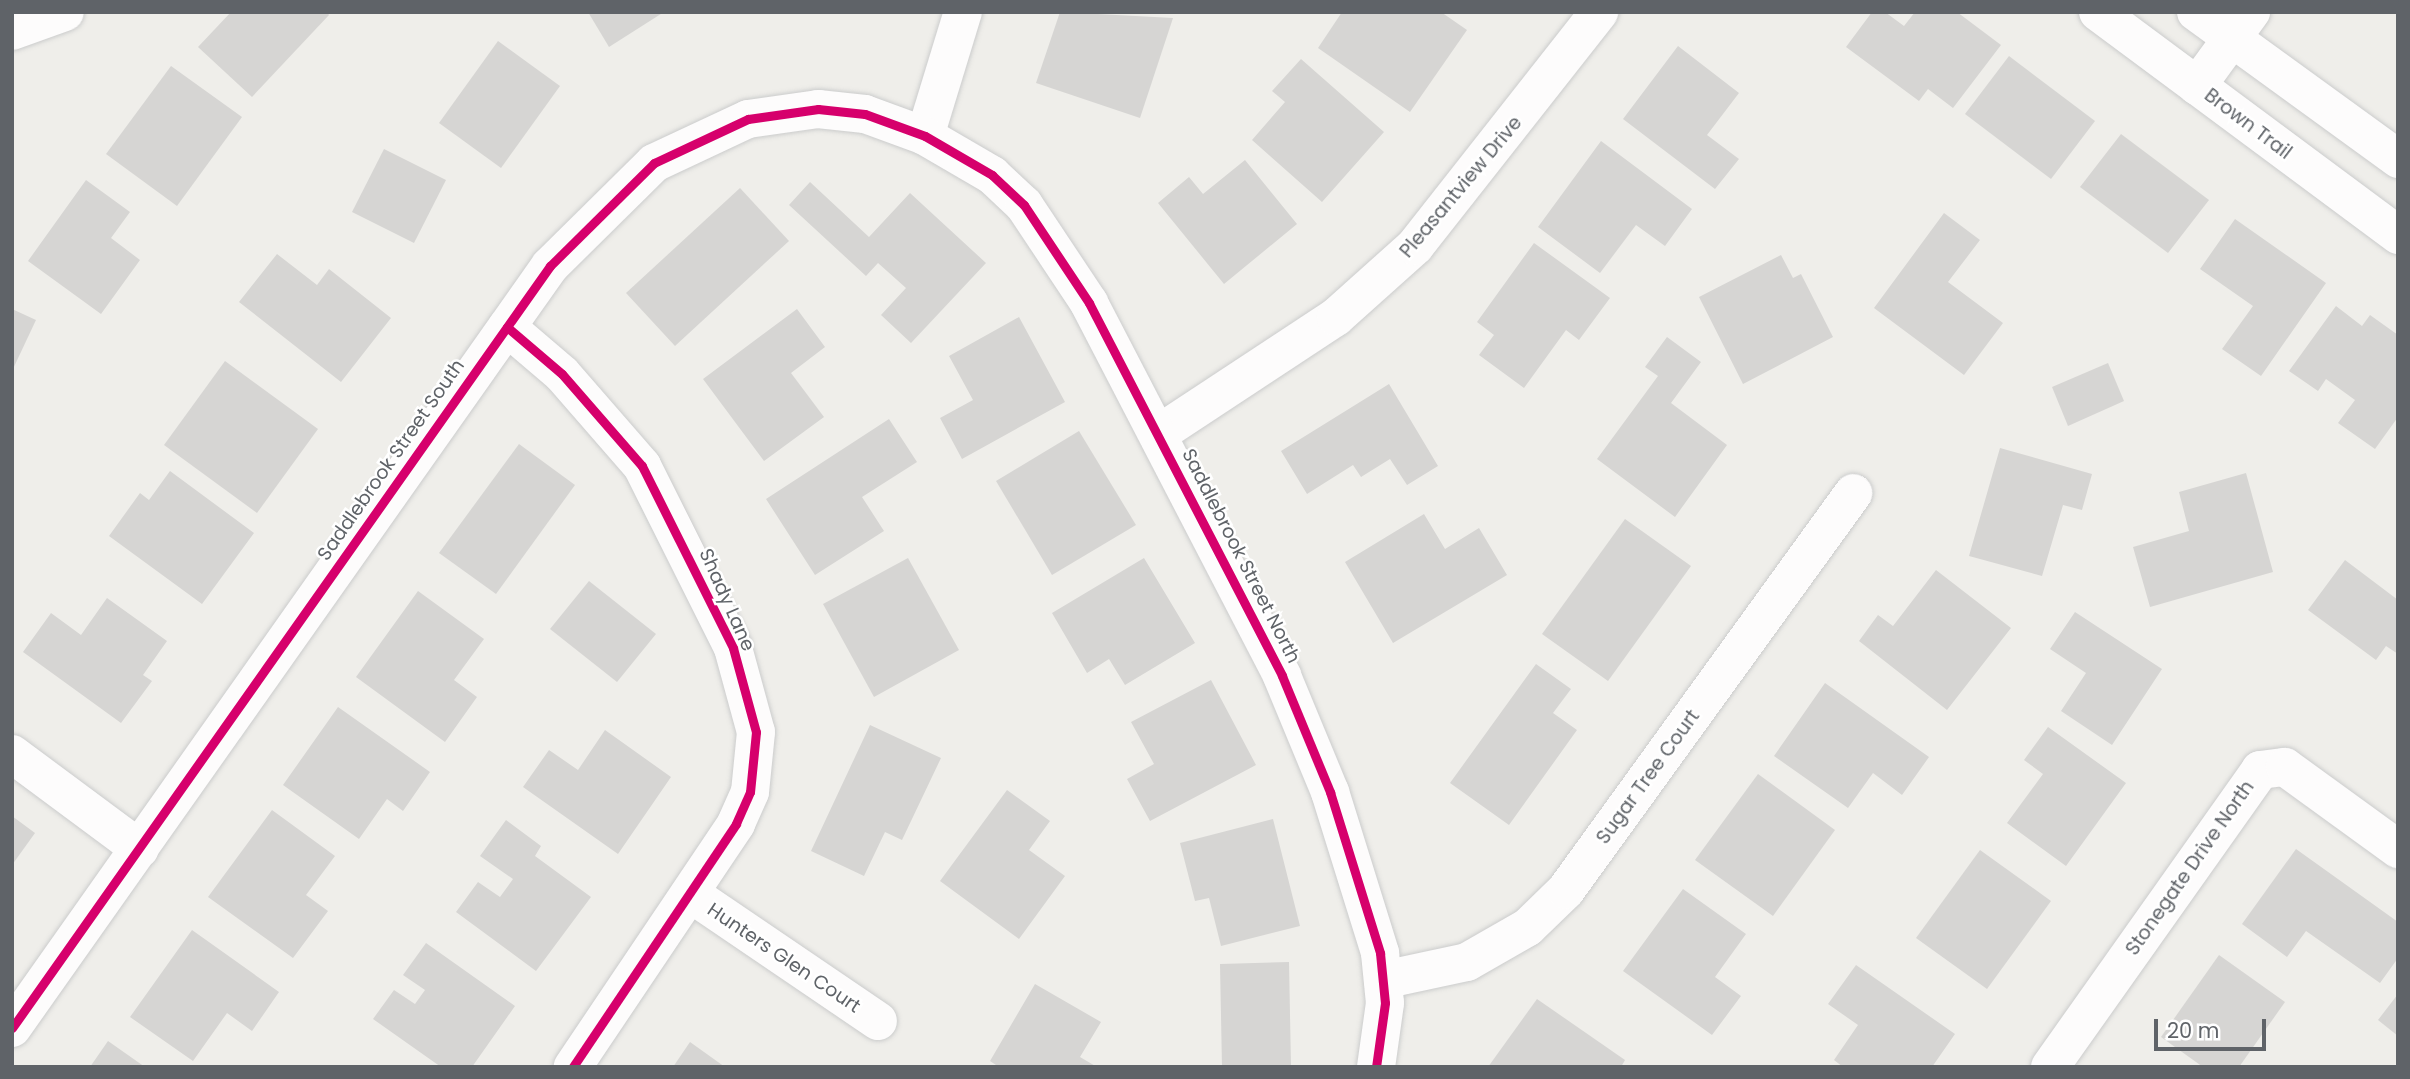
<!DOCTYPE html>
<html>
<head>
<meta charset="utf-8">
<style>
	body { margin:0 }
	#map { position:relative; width:2410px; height:1079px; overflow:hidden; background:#efeeea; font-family:Poppins,sans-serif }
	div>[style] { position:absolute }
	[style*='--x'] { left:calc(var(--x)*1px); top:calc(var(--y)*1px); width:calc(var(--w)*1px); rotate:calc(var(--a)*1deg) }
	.building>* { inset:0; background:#d6d5d3 }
	.roads { filter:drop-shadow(0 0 2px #cbcccc) drop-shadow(0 0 2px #cbcccc) }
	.minor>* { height:38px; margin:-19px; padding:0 19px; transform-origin:19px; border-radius:19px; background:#fdfcfc }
	.cycleway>* { height:9px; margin:-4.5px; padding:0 4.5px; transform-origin:4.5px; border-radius:4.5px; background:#d6006c }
	span { translate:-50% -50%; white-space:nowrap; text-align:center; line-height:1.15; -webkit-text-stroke:5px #fff; paint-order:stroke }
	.street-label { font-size:19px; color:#5f6368 }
	.frame { position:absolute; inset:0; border:14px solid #5f6368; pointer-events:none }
	.scale { position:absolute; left:2154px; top:1019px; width:112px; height:32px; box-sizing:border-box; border:4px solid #5f6368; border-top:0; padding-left:9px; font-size:21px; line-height:24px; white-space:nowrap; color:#5f6368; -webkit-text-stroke:5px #fff; paint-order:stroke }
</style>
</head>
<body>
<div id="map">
	<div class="building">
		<div style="clip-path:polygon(231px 12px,327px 12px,329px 15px,252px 97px,198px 47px)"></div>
		<div style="clip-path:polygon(588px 12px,664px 12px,609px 47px)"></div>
		<div style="clip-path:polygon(1060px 12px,1173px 18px,1140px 118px,1036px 83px)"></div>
		<div style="clip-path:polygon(1342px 12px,1441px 12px,1467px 30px,1410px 112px,1318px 48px)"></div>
		<div style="clip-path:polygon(1872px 12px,1885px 12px,1904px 26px,1915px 12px,1957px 12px,2001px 45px,1953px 108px,1928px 89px,1919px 101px,1846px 47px)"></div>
		<div style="clip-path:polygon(498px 41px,560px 86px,501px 168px,439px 123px)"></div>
		<div style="clip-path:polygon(1678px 46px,1739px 93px,1707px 135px,1739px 159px,1715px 189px,1623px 119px)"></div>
		<div style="clip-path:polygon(2009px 56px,2095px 121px,2051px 179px,1965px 114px)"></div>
		<div style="clip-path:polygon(1301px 59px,1384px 132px,1322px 202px,1252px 140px,1285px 102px,1272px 91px)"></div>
		<div style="clip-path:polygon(171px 66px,242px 117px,177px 206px,106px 154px)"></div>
		<div style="clip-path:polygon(2121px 134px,2209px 200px,2168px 253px,2080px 187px)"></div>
		<div style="clip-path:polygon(1601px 141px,1692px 209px,1665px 246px,1636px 225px,1600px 273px,1538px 227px)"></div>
		<div style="clip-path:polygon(384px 149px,446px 180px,414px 243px,352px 212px)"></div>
		<div style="clip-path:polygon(1245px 160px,1297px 224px,1224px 284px,1158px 203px,1189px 177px,1203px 194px)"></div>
		<div style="clip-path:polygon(86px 180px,130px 212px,111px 238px,140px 260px,101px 314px,28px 261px)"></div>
		<div style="clip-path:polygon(810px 182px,869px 237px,910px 193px,986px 263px,911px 343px,881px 315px,906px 288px,878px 263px,866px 276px,789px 205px)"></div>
		<div style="clip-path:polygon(740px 188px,789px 241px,675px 346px,626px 293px)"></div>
		<div style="clip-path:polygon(1944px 213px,1980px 240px,1948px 282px,2003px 323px,1964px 375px,1874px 308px)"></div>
		<div style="clip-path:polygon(2235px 219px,2326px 283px,2261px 376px,2222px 349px,2253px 306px,2200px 269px)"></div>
		<div style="clip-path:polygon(1534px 243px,1610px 298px,1579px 340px,1566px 330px,1524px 388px,1479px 355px,1494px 335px,1477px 322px)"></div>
		<div style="clip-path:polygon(277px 254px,317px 285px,329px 269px,391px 318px,341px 382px,239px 302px)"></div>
		<div style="clip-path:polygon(1781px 255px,1793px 278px,1801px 274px,1833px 337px,1743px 384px,1699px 297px)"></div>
		<div style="clip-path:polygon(2336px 306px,2362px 326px,2370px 315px,2398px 335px,2398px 417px,2375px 449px,2338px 423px,2355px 400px,2326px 379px,2318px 391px,2289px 371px)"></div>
		<div style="clip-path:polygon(12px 309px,36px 320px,12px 371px)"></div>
		<div style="clip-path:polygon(797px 309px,825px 347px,791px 373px,824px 417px,764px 461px,703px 379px)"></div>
		<div style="clip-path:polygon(1019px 317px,1065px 402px,962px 459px,940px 418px,973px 400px,949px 356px)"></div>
		<div style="clip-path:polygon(1667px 337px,1701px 362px,1671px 403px,1727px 445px,1675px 517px,1597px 459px,1658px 376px,1645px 367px)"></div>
		<div style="clip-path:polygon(225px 361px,318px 429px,257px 513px,164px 445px)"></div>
		<div style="clip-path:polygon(2108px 363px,2124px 401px,2068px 426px,2052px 387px)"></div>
		<div style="clip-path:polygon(1389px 384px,1438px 466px,1407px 485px,1390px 459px,1361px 477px,1353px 465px,1307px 494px,1281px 451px)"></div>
		<div style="clip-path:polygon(889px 419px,917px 462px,862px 497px,884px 531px,815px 575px,766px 499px)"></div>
		<div style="clip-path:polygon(1079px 431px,1136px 525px,1052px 575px,996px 481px)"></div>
		<div style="clip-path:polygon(519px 444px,575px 485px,496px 594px,439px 553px)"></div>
		<div style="clip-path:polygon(2000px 448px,2092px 474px,2082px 510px,2063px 505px,2042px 576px,1969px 556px)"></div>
		<div style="clip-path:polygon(170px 471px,254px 533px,202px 604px,109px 536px,140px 493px,149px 500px)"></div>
		<div style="clip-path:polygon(2246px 473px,2273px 572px,2150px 607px,2133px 547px,2189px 531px,2179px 492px)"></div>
		<div style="clip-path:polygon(1424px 514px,1445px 549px,1479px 528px,1507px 575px,1393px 643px,1345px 562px)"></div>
		<div style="clip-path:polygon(1625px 519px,1691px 566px,1608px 681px,1542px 634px)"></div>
		<div style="clip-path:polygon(908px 558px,959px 650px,874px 697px,823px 604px)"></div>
		<div style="clip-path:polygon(1144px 558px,1195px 643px,1125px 685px,1109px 659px,1087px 673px,1052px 613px)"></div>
		<div style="clip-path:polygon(2345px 560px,2398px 600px,2398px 654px,2386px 646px,2376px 660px,2308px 610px)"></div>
		<div style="clip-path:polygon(1936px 570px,2011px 628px,1947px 710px,1859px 641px,1878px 615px,1893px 626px)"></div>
		<div style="clip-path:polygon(589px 581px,656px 634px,617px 682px,550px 629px)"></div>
		<div style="clip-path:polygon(418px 591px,484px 639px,454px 680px,477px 697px,445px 742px,356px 677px)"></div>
		<div style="clip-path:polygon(107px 598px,167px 641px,143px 675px,152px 681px,121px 723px,23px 652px,51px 613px,81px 635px)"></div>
		<div style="clip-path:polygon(2075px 612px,2162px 669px,2112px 745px,2061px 711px,2086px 673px,2050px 649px)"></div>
		<div style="clip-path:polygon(1536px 664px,1571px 689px,1553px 713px,1577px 730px,1509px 825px,1450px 783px)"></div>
		<div style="clip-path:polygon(1211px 680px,1256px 765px,1150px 821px,1127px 779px,1154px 764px,1131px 722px)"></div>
		<div style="clip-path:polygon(1825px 683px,1929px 757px,1902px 795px,1873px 773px,1848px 808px,1774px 756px)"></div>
		<div style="clip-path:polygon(338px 707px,430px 772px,403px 811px,387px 799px,359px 839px,283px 785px)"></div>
		<div style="clip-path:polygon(870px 725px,941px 758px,902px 840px,885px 832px,864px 876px,811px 851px)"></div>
		<div style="clip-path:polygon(2048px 727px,2126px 783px,2066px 866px,2007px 823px,2043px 774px,2024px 760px)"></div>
		<div style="clip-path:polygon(605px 730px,671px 777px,618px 854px,523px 787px,549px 750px,578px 770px)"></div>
		<div style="clip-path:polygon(1758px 774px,1835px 830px,1773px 916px,1695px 860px)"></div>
		<div style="clip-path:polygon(1007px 790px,1050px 821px,1029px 850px,1065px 876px,1019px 939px,940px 881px)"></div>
		<div style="clip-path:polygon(272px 810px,335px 856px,306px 895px,328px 911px,293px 958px,208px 897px)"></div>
		<div style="clip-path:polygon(12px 816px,35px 833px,12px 865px)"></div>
		<div style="clip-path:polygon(1273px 819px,1300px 926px,1221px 946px,1209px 898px,1195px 901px,1180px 843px)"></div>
		<div style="clip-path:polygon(506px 820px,541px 846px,535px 856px,591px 897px,536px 971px,456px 912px,478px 882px,500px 897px,513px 879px,480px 856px)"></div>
		<div style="clip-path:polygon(2296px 849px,2398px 922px,2398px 958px,2380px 983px,2306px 931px,2287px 957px,2242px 924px)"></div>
		<div style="clip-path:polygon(1980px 850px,2051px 901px,1987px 989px,1916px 938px)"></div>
		<div style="clip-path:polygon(1683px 889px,1746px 934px,1715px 977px,1741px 996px,1712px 1035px,1623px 971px)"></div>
		<div style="clip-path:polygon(192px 930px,279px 992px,252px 1031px,227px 1013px,193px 1061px,130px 1017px)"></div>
		<div style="clip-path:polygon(426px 943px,515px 1006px,472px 1067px,441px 1067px,373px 1019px,394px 990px,415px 1004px,425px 990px,403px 975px)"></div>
		<div style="clip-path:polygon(2219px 955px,2285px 1002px,2239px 1067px,2203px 1067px,2161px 1037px)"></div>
		<div style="clip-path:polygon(1289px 962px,1291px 1067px,1222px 1067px,1220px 964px)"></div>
		<div style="clip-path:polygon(1856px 965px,1955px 1034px,1932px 1067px,1843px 1067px,1834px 1060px,1858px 1025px,1828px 1004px)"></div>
		<div style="clip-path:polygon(1035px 984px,1101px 1022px,1080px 1057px,1097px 1067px,999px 1067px,990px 1061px)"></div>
		<div style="clip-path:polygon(2398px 994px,2398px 1036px,2378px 1020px)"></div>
		<div style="clip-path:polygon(1537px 999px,1625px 1060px,1621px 1067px,1488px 1067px)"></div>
		<div style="clip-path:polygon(108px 1041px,145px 1067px,90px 1067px)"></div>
		<div style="clip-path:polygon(690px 1042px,725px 1067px,673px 1067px)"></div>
	</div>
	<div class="roads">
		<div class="minor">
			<div style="--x:2098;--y:12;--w:374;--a:36.6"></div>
			<div style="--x:2196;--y:12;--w:250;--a:36"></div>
			<div style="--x:12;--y:31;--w:56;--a:-19.7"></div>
			<div style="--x:2197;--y:86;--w:92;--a:-53.9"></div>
			<div style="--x:925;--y:136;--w:130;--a:-73"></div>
			<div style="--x:507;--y:327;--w:72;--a:40.5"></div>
			<div style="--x:562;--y:374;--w:122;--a:49"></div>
			<div style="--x:642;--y:466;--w:203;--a:63.4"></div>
			<div style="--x:733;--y:648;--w:87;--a:74.7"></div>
			<div style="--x:756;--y:732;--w:60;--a:95.7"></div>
			<div style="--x:750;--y:792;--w:35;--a:114"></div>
			<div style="--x:736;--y:824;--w:293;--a:123.9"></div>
			<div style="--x:1160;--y:433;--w:211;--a:-33.4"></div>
			<div style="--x:1336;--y:317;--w:106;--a:-41.9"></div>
			<div style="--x:1415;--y:246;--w:298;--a:-51.8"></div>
			<div style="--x:12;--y:754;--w:159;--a:36.6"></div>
			<div style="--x:691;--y:894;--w:226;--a:34.2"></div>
			<div style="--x:1383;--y:980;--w:86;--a:-12.1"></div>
			<div style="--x:1467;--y:962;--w:70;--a:-29.8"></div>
			<div style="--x:1528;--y:927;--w:53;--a:-44.2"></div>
			<div style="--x:1566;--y:890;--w:490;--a:-54.1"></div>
			<div style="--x:12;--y:1028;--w:933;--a:-54.78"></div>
			<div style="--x:550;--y:266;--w:146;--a:-44.7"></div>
			<div style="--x:654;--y:163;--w:104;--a:-25.1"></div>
			<div style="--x:748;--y:119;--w:71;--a:-8.1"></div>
			<div style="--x:818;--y:109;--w:47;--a:6.1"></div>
			<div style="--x:865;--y:114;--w:64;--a:20.1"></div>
			<div style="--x:925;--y:136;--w:78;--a:30.2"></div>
			<div style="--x:992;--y:175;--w:44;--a:43.2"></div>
			<div style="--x:1024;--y:205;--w:118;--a:56.4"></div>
			<div style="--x:1089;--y:303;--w:420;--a:62.6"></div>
			<div style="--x:1282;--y:676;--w:126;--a:67.5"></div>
			<div style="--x:1330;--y:792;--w:169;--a:72.7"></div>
			<div style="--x:1380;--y:953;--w:50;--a:84.3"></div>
			<div style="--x:1385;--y:1003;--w:65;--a:98"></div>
			<div style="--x:2050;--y:1067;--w:364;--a:-54.7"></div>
			<div style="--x:2260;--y:770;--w:25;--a:-7"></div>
			<div style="--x:2285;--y:767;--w:140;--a:36"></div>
		</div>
	</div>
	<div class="cycleway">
		<div style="--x:507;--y:327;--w:72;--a:40.5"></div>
		<div style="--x:562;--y:374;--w:122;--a:49"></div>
		<div style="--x:642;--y:466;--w:203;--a:63.4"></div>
		<div style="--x:733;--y:648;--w:87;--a:74.7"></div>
		<div style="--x:756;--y:732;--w:60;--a:95.7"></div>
		<div style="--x:750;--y:792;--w:35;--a:114"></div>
		<div style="--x:736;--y:824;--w:293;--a:123.9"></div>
		<div style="--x:12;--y:1028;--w:933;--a:-54.78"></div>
		<div style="--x:550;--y:266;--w:146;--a:-44.7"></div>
		<div style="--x:654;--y:163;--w:104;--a:-25.1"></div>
		<div style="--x:748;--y:119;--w:71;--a:-8.1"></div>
		<div style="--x:818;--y:109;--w:47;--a:6.1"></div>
		<div style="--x:865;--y:114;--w:64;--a:20.1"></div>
		<div style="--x:925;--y:136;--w:78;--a:30.2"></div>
		<div style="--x:992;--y:175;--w:44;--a:43.2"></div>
		<div style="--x:1024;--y:205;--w:118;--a:56.4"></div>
		<div style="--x:1089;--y:303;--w:420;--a:62.6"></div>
		<div style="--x:1282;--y:676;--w:126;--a:67.5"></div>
		<div style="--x:1330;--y:792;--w:169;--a:72.7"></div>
		<div style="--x:1380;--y:953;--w:50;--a:84.3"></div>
		<div style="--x:1385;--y:1003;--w:65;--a:98"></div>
	</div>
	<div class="street-label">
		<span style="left:2248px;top:124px;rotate:37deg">Brown Trail</span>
		<span style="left:1461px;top:187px;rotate:-50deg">Pleasantview Drive</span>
		<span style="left:391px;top:460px;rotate:-55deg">Saddlebrook Street South</span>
		<span style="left:1241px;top:556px;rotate:63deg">Saddlebrook Street North</span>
		<span style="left:727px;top:600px;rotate:66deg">Shady Lane</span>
		<span style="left:1648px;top:777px;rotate:-54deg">Sugar Tree Court</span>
		<span style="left:2190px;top:868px;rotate:-55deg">Stonegate Drive North</span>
		<span style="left:784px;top:958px;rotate:34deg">Hunters Glen Court</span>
	</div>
	<div class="frame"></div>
	<div class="scale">20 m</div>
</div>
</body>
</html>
